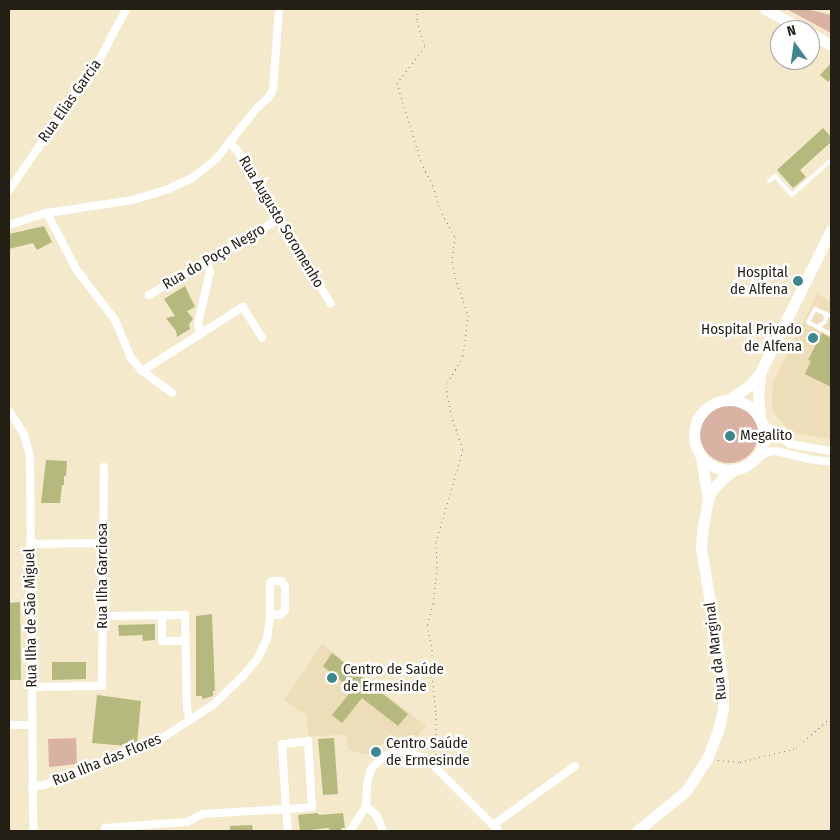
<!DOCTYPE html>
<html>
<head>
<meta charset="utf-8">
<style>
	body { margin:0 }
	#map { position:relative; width:840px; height:840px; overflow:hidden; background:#f5e9cb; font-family:"Fira Sans Condensed",sans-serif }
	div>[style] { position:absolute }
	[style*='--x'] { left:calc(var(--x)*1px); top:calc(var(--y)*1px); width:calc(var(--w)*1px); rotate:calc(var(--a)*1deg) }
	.built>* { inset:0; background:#edddb8 }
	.green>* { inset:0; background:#d9b2a4 }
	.round { border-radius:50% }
	.building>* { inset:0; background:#b5b97e }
	.path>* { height:1px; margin-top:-0.5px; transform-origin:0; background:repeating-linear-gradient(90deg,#877f6b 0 1px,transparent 0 5px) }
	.lane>* { height:4px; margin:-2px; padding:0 2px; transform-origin:2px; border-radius:2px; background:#fff }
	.street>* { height:8px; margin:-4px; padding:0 4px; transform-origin:4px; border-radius:4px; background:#fff }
	.secondary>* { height:11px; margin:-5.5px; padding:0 5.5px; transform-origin:5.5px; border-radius:5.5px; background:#fff }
	.secondary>.ring { margin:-5.5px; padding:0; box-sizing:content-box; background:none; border:11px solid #fff; border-radius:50% }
	.dots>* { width:14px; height:14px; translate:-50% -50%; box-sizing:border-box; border:2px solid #fff; border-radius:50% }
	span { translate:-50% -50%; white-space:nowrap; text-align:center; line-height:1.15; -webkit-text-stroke:5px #fff; paint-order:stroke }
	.street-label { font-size:15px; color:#241f14 }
	.poi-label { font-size:15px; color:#241f14 }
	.right { translate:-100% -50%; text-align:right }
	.left { translate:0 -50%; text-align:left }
	.frame { position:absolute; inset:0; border:10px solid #241f14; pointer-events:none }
	.north { position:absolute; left:770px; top:20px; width:50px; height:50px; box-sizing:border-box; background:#fff; border:1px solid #a7a5a1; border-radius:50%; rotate:346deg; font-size:14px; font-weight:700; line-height:20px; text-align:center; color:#241f14 }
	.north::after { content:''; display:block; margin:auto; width:18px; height:22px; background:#3f868e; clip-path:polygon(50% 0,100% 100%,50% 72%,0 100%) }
</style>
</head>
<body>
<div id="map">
	<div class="built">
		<div style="clip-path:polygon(817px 294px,831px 302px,831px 439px,804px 435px,789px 430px,775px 415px,772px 404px,773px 383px)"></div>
		<div style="clip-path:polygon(322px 644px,426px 726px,411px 744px,406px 742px,382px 744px,370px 755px,348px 750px,346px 735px,308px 736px,306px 715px,284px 700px)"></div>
	</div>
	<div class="green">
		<div style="clip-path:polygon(787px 9px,806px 9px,831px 15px,831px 33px)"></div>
		<div class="round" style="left:700px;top:405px;width:58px;height:58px"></div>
		<div style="clip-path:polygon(76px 738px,77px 764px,49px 767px,48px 739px)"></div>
	</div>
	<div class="building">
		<div style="clip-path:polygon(831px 63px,831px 78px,828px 82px,820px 75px)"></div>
		<div style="clip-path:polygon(823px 128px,831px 137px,831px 142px,800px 170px,806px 177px,793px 188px,777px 170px)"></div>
		<div style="clip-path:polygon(44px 226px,52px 242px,37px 250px,33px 243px,9px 249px,9px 234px)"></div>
		<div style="clip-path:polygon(185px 286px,195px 307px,187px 311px,193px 319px,189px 324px,190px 329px,177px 337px,176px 331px,166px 318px,175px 316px,164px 299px)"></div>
		<div style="clip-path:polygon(822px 333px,831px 338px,831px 387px,805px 374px,811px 361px,808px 360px)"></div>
		<div style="clip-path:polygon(46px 460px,67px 461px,66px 476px,64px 476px,64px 485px,62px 485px,60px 503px,41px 503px)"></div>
		<div style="clip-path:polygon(20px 602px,21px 680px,9px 680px,9px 603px)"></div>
		<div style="clip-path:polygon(212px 614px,215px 691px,213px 691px,213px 696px,202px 699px,202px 696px,196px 696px,196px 616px)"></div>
		<div style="clip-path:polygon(155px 624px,155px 640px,143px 641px,142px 635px,119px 636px,118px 625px)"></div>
		<div style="clip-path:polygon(332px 653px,408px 714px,398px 726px,362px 698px,342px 723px,332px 715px,352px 690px,323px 666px)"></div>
		<div style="clip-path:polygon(52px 662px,86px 662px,86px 679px,52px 680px)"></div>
		<div style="clip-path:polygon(97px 695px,141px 701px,137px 743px,127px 746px,92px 743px)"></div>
		<div style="clip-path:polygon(334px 738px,338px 794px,323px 795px,318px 739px)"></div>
		<div style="clip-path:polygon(318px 813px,319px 815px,343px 813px,345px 828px,341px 828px,341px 831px,332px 831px,328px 828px,300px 831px,298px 815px)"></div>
		<div style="clip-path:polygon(252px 825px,253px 831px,230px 831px,230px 826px)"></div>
	</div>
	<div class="path">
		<div style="--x:417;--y:9;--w:12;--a:90"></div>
		<div style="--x:417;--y:21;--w:27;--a:73"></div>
		<div style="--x:425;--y:47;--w:46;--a:127.9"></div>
		<div style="--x:397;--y:83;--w:83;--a:73.1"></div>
		<div style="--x:421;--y:162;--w:27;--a:63"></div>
		<div style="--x:433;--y:186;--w:24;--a:73"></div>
		<div style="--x:440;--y:209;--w:32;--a:62"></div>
		<div style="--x:455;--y:237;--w:26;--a:97"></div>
		<div style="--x:452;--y:263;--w:21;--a:76"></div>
		<div style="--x:457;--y:283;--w:34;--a:71"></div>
		<div style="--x:468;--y:315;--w:41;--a:97"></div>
		<div style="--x:463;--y:356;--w:34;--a:120"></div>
		<div style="--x:446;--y:386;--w:29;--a:80"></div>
		<div style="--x:451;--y:415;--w:37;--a:71"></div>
		<div style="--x:463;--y:450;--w:96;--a:106.4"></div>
		<div style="--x:436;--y:542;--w:26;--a:88"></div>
		<div style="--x:437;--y:568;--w:36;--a:96"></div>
		<div style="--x:433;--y:604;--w:22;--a:106"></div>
		<div style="--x:427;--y:625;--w:25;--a:78"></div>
		<div style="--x:432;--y:649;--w:27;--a:90"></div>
		<div style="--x:432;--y:676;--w:37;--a:84"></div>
		<div style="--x:436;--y:713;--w:42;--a:90"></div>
		<div style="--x:718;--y:760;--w:22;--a:5"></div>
		<div style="--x:740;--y:762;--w:58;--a:-14"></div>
		<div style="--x:796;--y:748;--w:47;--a:-41.5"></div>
	</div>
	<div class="lane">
		<div style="--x:769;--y:181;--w:8;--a:-40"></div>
		<div style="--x:775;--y:176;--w:25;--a:48"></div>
		<div style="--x:792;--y:195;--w:52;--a:-41.9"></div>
		<div style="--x:831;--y:316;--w:17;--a:-156"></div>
		<div style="--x:815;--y:309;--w:15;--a:118"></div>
		<div style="--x:808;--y:322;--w:26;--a:28"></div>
		<div style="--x:817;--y:327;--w:9;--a:-32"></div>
		<div style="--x:825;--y:322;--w:5;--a:-79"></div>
		<div style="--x:826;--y:317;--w:4;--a:-117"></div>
	</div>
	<div class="street">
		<div style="--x:229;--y:143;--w:9;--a:41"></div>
		<div style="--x:236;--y:149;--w:14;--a:56"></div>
		<div style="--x:244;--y:161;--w:167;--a:58.7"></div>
		<div style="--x:9;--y:190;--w:162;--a:-55.3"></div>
		<div style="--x:101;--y:57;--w:54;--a:-62.5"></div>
		<div style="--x:47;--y:213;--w:63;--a:62.6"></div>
		<div style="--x:76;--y:269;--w:64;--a:52.6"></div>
		<div style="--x:115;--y:320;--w:41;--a:67.2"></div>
		<div style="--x:131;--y:358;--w:17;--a:50"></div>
		<div style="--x:142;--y:371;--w:37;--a:36"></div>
		<div style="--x:9;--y:225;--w:40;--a:-18"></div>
		<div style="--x:47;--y:213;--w:87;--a:-8.6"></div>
		<div style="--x:133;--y:200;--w:37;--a:-17"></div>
		<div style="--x:168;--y:189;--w:26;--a:-25"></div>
		<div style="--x:192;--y:178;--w:31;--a:-38"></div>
		<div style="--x:216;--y:159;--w:64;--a:-51.3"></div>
		<div style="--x:256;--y:109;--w:16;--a:-43"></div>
		<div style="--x:268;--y:98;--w:9;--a:-58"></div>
		<div style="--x:273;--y:90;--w:81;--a:-85.8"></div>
		<div style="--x:149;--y:295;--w:151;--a:-30.3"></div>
		<div style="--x:200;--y:333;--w:10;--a:-101"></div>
		<div style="--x:198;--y:323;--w:52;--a:-76.8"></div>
		<div style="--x:210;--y:272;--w:12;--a:-110"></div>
		<div style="--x:142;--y:371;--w:120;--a:-32.4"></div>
		<div style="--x:243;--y:307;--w:36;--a:58"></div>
		<div style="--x:9;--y:411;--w:27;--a:57"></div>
		<div style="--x:24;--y:434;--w:24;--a:75"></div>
		<div style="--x:30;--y:457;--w:374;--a:89.5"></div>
		<div style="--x:762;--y:423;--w:35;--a:37"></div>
		<div style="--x:790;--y:444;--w:42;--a:9.7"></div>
		<div style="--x:753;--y:461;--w:17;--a:-31"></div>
		<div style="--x:768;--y:452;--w:8;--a:-7"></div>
		<div style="--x:776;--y:451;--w:33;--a:14"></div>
		<div style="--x:808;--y:459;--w:23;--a:7"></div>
		<div style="--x:30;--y:544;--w:73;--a:-0.8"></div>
		<div style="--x:162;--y:615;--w:26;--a:90"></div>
		<div style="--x:162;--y:641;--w:23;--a:0"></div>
		<div style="--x:103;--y:616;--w:82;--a:-0.7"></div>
		<div style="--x:185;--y:615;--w:94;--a:88.8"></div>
		<div style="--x:187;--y:709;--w:12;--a:76"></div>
		<div style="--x:32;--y:687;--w:70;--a:-0.8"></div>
		<div style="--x:102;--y:686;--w:219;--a:-89.5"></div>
		<div style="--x:9;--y:725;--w:23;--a:0"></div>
		<div style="--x:32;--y:787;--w:12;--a:-9"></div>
		<div style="--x:44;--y:785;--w:120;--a:-21"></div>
		<div style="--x:156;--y:742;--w:68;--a:-33"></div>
		<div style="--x:213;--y:705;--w:42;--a:-44"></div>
		<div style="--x:243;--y:676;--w:23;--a:-50"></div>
		<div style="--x:258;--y:658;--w:21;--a:-65"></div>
		<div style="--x:267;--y:639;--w:21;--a:-82"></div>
		<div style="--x:270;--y:618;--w:35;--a:-90"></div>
		<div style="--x:270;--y:583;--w:4;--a:-34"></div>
		<div style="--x:273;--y:581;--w:8;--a:0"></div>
		<div style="--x:281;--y:581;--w:6;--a:51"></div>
		<div style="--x:285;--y:586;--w:24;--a:90"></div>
		<div style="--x:285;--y:610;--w:7;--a:135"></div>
		<div style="--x:280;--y:615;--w:10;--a:-174"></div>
		<div style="--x:366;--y:806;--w:15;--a:42"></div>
		<div style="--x:377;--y:816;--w:16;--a:68"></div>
		<div style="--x:493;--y:825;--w:101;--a:-35.7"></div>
		<div style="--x:105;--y:828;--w:82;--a:-4.2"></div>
		<div style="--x:187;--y:822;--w:18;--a:-27"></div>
		<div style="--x:203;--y:814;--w:83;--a:-3.4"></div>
		<div style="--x:286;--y:809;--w:26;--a:-4"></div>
		<div style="--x:312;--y:807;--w:66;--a:-93.5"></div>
		<div style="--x:308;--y:741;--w:26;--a:173"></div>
		<div style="--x:282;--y:744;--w:65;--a:86.5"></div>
		<div style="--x:286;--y:809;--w:22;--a:85"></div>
		<div style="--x:350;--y:831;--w:30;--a:-57"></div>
		<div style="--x:366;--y:806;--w:22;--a:-87"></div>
		<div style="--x:367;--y:784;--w:16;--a:-75"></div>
		<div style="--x:371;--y:769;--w:18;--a:-45"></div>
		<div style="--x:384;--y:756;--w:18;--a:-16"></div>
		<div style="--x:401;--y:751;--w:26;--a:16"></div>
		<div style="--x:426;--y:758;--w:103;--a:45"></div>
	</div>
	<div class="secondary">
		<div style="--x:765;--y:9;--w:44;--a:28.3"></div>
		<div style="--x:810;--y:33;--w:24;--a:30"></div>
		<div style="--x:760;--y:373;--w:21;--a:95"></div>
		<div style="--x:758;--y:394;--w:25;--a:85"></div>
		<div class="ring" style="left:694px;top:400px;width:59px;height:59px"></div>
		<div style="--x:728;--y:400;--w:25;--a:-34"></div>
		<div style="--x:749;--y:386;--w:17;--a:-50"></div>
		<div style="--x:760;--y:373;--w:160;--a:-63.6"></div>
		<div style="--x:701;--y:457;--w:43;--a:80.5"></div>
		<div style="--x:637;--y:831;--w:63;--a:-39.2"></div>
		<div style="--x:686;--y:791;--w:38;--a:-57"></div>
		<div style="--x:707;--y:759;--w:30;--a:-69"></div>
		<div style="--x:718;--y:731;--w:23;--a:-77"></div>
		<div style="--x:723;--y:709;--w:27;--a:-90"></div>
		<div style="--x:723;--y:682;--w:136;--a:-99.3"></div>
		<div style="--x:701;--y:548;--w:16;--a:-86"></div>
		<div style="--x:702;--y:532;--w:34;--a:-80"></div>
		<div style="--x:708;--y:499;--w:8;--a:-67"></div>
		<div style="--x:711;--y:492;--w:17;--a:-50"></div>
		<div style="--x:722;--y:479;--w:15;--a:-37"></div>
	</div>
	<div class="dots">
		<div style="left:798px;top:281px;background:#3f868e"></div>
		<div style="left:813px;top:338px;background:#3f868e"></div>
		<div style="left:730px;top:436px;background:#3f868e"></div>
		<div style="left:332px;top:678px;background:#3f868e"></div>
		<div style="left:376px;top:752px;background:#3f868e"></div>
	</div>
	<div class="street-label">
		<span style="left:70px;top:101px;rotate:-55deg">Rua Elias Garcia</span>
		<span style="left:281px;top:222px;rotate:59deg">Rua Augusto Soromenho</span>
		<span style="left:214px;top:257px;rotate:-30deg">Rua do Poço Negro</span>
		<span style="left:103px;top:576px;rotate:-90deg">Rua Ilha Garciosa</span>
		<span style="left:31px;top:618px;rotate:-91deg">Rua Ilha de São Miguel</span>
		<span style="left:716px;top:651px;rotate:-97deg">Rua da Marginal</span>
		<span style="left:107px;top:760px;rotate:-22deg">Rua Ilha das Flores</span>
	</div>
	<div class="poi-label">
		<span class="right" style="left:788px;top:281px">Hospital<br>de Alfena</span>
		<span class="right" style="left:802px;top:338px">Hospital Privado<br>de Alfena</span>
		<span class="left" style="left:740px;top:436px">Megalito</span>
		<span class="left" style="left:343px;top:678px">Centro de Saúde<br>de Ermesinde</span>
		<span class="left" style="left:386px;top:752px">Centro Saúde<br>de Ermesinde</span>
	</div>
	<div class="frame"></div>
	<div class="north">N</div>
</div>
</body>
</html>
